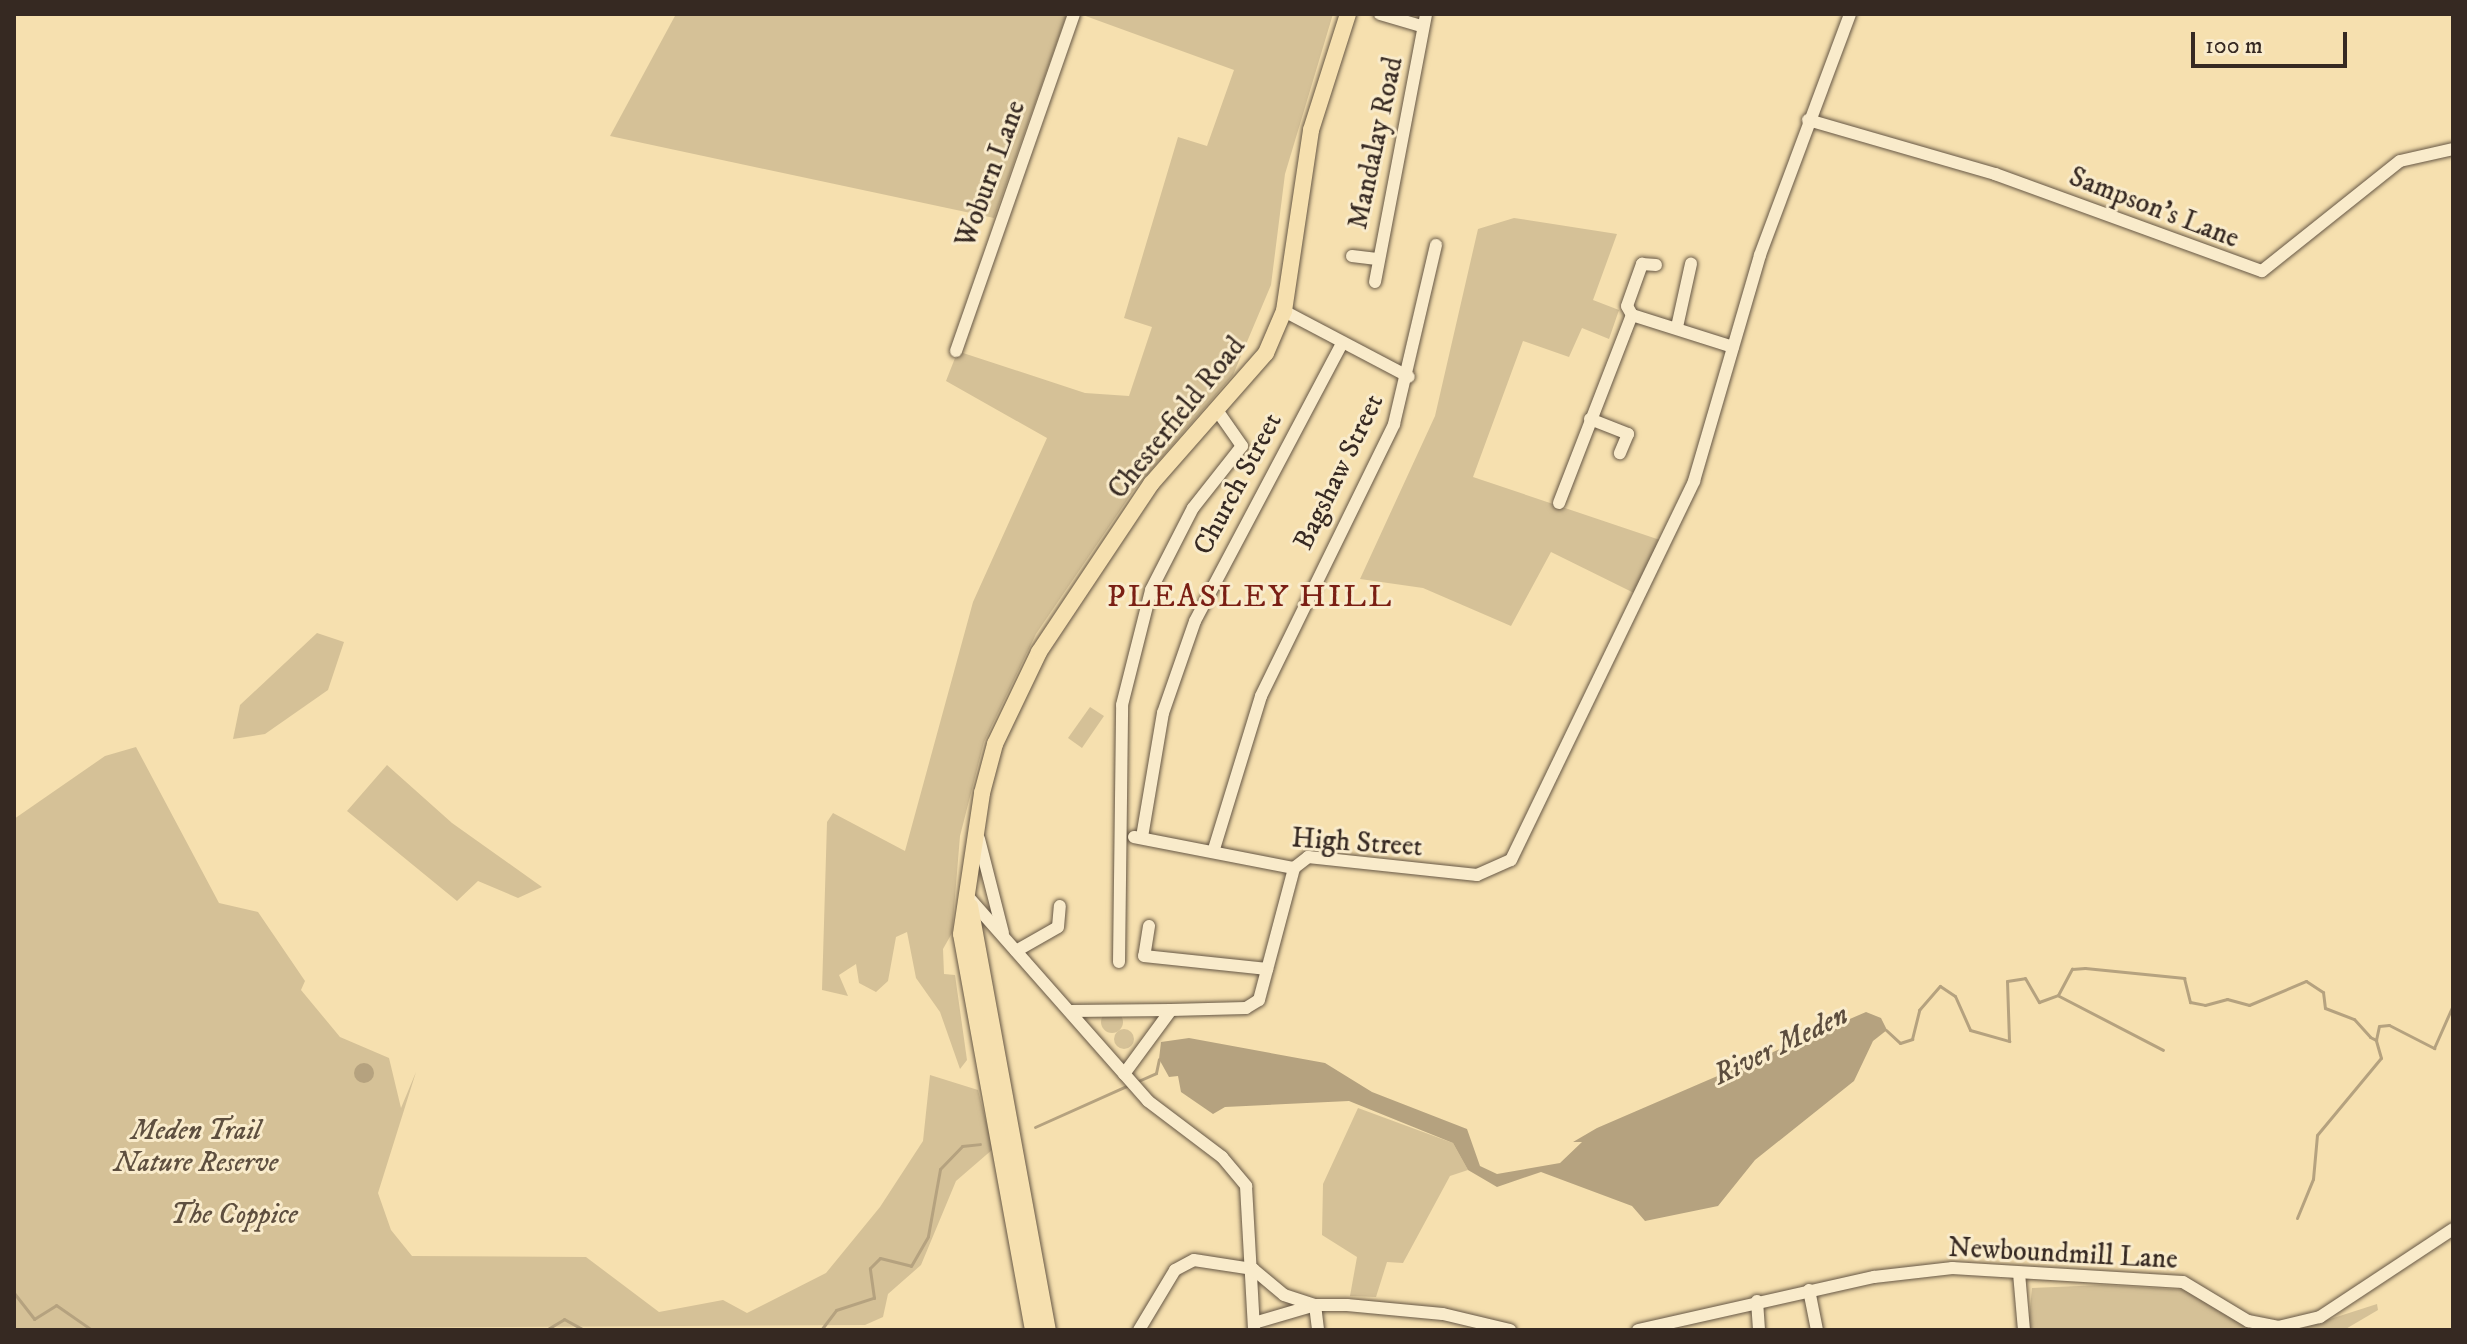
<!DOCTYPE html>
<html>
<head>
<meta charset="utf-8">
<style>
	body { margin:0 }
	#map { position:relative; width:2467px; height:1344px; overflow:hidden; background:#f6e0af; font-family:"IM FELL DW Pica",serif }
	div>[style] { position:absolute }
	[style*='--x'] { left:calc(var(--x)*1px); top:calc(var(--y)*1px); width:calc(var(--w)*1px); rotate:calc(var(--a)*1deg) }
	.green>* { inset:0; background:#d5c197 }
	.round { border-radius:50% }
	.water>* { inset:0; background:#b5a27f }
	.stream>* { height:3px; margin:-1.5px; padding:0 1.5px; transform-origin:1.5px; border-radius:1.5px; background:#b5a27f }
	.roads { filter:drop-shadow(0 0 2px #665745) drop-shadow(0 0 2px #665745) }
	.minor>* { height:12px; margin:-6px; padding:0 6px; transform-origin:6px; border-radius:6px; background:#f9ebcb }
	.highway>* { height:16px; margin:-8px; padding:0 8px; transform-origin:8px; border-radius:8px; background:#f6e0af }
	span { translate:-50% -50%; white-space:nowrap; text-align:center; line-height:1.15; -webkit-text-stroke:6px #f9ebcb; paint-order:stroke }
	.street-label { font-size:28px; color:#362922 }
	.park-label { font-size:28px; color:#5e4f3f; font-style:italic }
	.water-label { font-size:30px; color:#5c4d3e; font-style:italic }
	.quarter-label { font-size:32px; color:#7a1f14; letter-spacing:2px }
	.frame { position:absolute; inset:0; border:16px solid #362922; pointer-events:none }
	.scale { position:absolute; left:2191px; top:32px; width:156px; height:36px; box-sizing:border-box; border:4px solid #362922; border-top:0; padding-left:10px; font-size:24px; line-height:28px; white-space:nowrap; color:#362922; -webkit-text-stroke:6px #f9ebcb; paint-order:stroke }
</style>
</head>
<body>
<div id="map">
	<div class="green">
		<div style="clip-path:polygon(676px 14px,1067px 14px,994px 218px,610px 136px)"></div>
		<div style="clip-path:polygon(1080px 14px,1333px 14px,1285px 174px,1271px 285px,1233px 375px,1134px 490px,1036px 634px,984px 742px,960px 836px,952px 933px,943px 949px,944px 974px,955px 975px,967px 1060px,960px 1069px,940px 1012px,916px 978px,907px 932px,896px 937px,888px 981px,876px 992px,859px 983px,856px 964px,839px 975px,848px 996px,822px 990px,827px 822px,833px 813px,905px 851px,973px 602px,1047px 438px,946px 381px,955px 358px,960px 352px,1085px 393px,1129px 396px,1152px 327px,1124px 318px,1178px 137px,1207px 146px,1234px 70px)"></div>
		<div style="clip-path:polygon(1514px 218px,1617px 234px,1593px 300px,1619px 310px,1609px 339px,1582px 328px,1569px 357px,1523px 341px,1473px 477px,1660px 540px,1634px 593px,1551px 552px,1511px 626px,1423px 588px,1360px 579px,1435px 416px,1478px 229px)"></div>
		<div style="clip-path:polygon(317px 633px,344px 642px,328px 690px,265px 734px,233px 739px,240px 705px)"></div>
		<div style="clip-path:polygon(1090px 707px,1104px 716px,1082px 748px,1068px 738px)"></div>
		<div style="clip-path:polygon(136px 747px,219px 903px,258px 912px,305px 981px,301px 990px,340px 1037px,389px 1058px,401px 1108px,416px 1072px,378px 1193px,391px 1230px,412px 1256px,586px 1257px,659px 1312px,723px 1300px,747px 1313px,826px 1273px,880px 1207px,923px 1141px,930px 1075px,978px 1090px,993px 1149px,956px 1181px,921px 1265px,888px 1294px,883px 1317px,865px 1325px,14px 1330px,14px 819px,105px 756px)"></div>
		<div style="clip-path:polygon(387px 765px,452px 823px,542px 887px,518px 898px,478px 881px,457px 901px,347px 811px)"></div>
		<div class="round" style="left:1101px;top:1011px;width:22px;height:22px"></div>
		<div class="round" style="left:1114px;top:1029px;width:20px;height:20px"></div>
		<div style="clip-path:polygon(1358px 1108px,1453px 1143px,1468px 1170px,1450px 1176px,1403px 1263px,1387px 1262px,1376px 1297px,1350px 1296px,1357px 1257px,1322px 1235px,1323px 1184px)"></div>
		<div style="clip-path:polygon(2102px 1285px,2187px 1290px,2253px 1330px,2028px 1330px,2032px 1288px)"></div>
		<div style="clip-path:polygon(2377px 1304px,2378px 1310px,2344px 1330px,2296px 1330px)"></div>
	</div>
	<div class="water">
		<div style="clip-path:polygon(1866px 1012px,1881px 1018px,1887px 1030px,1873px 1041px,1854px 1081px,1755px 1160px,1718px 1206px,1645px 1221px,1632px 1206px,1541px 1172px,1497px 1187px,1468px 1170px,1453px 1143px,1349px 1101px,1225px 1107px,1213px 1114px,1181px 1092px,1178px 1076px,1169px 1077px,1159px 1059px,1161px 1042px,1189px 1038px,1325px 1063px,1372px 1092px,1467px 1129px,1480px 1166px,1497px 1174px,1560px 1163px,1582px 1142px,1573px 1142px,1597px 1128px)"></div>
		<div class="round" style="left:354px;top:1063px;width:20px;height:20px"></div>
	</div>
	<div class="stream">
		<div style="--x:2059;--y:996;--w:117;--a:27.4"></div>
		<div style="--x:1886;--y:1030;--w:19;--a:43"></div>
		<div style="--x:1900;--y:1043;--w:13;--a:-18"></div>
		<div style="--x:1912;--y:1039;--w:30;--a:-76"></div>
		<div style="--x:1919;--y:1010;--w:32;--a:-49"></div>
		<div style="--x:1940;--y:986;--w:18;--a:34"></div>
		<div style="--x:1955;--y:996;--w:37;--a:66"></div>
		<div style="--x:1970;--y:1030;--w:41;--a:15.8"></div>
		<div style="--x:2009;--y:1041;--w:60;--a:-91.9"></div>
		<div style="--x:2007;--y:981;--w:18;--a:-9"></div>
		<div style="--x:2025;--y:978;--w:28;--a:60"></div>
		<div style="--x:2039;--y:1002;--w:20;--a:-20"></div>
		<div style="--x:2058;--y:995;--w:30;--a:-62"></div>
		<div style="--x:2072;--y:969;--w:13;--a:-4"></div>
		<div style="--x:2085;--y:968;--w:100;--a:5.8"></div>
		<div style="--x:2184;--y:978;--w:25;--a:76"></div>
		<div style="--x:2190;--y:1002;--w:15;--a:11"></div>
		<div style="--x:2205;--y:1005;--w:23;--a:-15"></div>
		<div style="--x:2227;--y:999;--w:23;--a:15"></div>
		<div style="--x:2249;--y:1005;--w:62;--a:-22.8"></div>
		<div style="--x:2306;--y:981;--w:20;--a:33"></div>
		<div style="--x:2323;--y:992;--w:16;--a:83"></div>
		<div style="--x:2325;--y:1008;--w:31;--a:21"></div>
		<div style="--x:2354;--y:1019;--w:24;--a:48"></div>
		<div style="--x:2370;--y:1037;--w:7;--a:27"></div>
		<div style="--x:2376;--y:1040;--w:14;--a:-78"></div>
		<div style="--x:2379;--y:1026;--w:10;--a:-6"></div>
		<div style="--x:2389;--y:1025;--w:51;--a:27.1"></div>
		<div style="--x:2434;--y:1048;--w:47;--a:-66.2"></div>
		<div style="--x:1136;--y:1082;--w:22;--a:-24"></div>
		<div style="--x:1156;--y:1073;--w:14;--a:-78"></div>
		<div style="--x:1035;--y:1127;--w:103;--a:-24.1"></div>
		<div style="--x:2297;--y:1218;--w:42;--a:-67.7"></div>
		<div style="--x:2313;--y:1179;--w:44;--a:-84.8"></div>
		<div style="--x:2317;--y:1135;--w:100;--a:-50.3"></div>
		<div style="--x:2381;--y:1058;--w:19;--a:-106"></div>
		<div style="--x:14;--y:1293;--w:33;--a:52"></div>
		<div style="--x:34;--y:1319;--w:26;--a:-32"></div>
		<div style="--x:56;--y:1305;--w:44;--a:34.8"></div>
		<div style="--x:546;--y:1330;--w:21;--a:-31"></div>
		<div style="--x:564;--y:1319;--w:23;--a:29"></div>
		<div style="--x:821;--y:1330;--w:25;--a:-53"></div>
		<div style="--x:836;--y:1310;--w:40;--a:-18"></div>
		<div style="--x:874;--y:1298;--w:30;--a:-98"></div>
		<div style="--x:870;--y:1268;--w:14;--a:-45"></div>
		<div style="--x:880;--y:1258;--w:32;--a:14"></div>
		<div style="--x:911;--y:1266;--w:34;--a:-60"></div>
		<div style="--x:928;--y:1236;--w:68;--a:-79.8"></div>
		<div style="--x:940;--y:1169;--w:32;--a:-46"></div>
		<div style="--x:962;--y:1146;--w:18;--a:-6"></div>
	</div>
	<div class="roads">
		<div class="minor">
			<div style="--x:1380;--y:14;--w:43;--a:16.3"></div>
			<div style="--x:1808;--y:120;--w:195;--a:16.1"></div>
			<div style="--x:1995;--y:174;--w:284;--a:20"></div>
			<div style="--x:2262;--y:271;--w:176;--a:-38.6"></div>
			<div style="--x:2400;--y:161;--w:54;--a:-12.8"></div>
			<div style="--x:1352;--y:256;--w:23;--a:7"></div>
			<div style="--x:1375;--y:282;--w:273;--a:-79.2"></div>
			<div style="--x:1284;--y:311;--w:141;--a:27.8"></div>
			<div style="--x:1632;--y:315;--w:106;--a:17.6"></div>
			<div style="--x:1677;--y:327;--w:65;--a:-77.5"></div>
			<div style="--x:956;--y:351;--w:357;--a:-70.7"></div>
			<div style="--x:1590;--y:419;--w:41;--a:21.5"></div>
			<div style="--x:1628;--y:434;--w:21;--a:113"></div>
			<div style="--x:1559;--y:503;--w:202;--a:-68.8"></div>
			<div style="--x:1632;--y:315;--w:10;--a:-119"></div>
			<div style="--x:1627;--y:306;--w:45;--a:-70.3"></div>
			<div style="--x:1642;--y:264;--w:14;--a:4"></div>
			<div style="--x:1134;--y:837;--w:163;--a:11"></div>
			<div style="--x:1142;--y:837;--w:126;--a:-80.4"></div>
			<div style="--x:1163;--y:713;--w:97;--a:-70.8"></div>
			<div style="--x:1195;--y:621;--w:314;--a:-62.1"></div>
			<div style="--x:979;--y:839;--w:97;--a:75.7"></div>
			<div style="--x:1214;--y:849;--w:160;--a:-72.9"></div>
			<div style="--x:1261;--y:696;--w:303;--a:-63.9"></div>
			<div style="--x:1394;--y:424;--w:184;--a:-76.8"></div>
			<div style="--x:1294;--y:868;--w:18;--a:-38"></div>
			<div style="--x:1308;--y:857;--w:170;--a:6.1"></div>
			<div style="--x:1477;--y:875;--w:37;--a:-24"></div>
			<div style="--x:1511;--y:860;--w:421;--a:-64.2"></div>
			<div style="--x:1694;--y:481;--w:235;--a:-73.7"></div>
			<div style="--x:1760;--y:255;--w:257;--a:-69.5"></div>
			<div style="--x:970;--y:899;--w:269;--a:48.6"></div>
			<div style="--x:1148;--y:1101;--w:93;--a:37.1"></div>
			<div style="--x:1222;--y:1157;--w:38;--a:50"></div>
			<div style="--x:1246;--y:1186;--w:144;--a:86.8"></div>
			<div style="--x:1149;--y:926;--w:30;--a:99"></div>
			<div style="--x:1144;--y:956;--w:124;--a:6"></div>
			<div style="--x:1016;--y:951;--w:48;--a:-29.7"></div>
			<div style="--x:1058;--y:927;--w:21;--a:-85"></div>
			<div style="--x:1119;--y:962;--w:257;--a:-89.3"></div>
			<div style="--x:1122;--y:705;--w:119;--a:-75.8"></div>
			<div style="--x:1151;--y:590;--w:92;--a:-62.9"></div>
			<div style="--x:1193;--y:508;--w:79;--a:-51.7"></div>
			<div style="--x:1242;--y:446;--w:40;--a:-124.9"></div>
			<div style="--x:1070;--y:1011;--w:101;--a:-0.6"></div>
			<div style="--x:1124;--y:1074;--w:79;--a:-53.7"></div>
			<div style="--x:1171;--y:1010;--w:75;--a:-1.5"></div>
			<div style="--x:1246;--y:1008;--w:15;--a:-32"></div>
			<div style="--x:1259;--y:1000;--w:137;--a:-75.1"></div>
			<div style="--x:2019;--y:1273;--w:57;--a:85"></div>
			<div style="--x:1809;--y:1290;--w:41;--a:78.7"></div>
			<div style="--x:1757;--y:1301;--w:29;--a:86"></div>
			<div style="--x:1254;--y:1323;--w:64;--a:-16.4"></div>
			<div style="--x:1315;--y:1305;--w:32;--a:0"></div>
			<div style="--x:1347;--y:1305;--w:96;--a:5.4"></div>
			<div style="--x:1443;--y:1314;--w:69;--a:13.4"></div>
			<div style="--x:1139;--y:1330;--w:70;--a:-59"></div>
			<div style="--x:1175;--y:1270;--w:21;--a:-28"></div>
			<div style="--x:1194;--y:1260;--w:60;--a:8.7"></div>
			<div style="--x:1253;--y:1269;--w:40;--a:40"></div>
			<div style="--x:1284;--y:1295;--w:33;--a:18"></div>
			<div style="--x:1315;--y:1305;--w:25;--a:83"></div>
			<div style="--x:1638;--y:1330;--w:242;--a:-12.7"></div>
			<div style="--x:1874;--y:1277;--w:79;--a:-6.6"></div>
			<div style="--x:1952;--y:1268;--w:231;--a:3.5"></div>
			<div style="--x:2183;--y:1282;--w:76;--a:31"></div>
			<div style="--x:2248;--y:1321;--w:31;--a:11"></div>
			<div style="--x:2278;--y:1327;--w:43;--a:-13.4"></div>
			<div style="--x:2320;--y:1317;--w:159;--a:-33.5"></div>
		</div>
		<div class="highway">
			<div style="--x:970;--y:906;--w:431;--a:79.6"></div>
			<div style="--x:1033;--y:1330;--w:402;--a:-100.3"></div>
			<div style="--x:961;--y:934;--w:143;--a:-81.5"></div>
			<div style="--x:982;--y:793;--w:51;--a:-75.1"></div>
			<div style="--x:995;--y:744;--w:102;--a:-64.4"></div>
			<div style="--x:1039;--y:652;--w:202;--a:-56.3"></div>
			<div style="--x:1151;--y:484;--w:174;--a:-48.7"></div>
			<div style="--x:1266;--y:353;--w:46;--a:-66.8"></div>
			<div style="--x:1284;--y:311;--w:183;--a:-81.5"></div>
			<div style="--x:1311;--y:130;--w:122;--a:-72.3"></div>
		</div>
	</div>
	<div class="street-label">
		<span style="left:1376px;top:143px;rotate:-78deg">Mandalay Road</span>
		<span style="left:991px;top:174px;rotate:-70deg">Woburn Lane</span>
		<span style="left:2154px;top:208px;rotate:21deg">Sampson's Lane</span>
		<span style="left:1177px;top:418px;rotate:-51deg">Chesterfield Road</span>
		<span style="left:1339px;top:472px;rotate:-64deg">Bagshaw Street</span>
		<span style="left:1238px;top:484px;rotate:-62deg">Church Street</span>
		<span style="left:1357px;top:843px;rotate:4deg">High Street</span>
		<span style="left:2063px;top:1254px;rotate:3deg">Newboundmill Lane</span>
	</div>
	<div class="park-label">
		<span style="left:196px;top:1147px">Meden Trail<br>Nature Reserve</span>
		<span style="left:234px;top:1215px">The Coppice</span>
	</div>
	<div class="water-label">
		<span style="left:1781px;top:1046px;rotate:-26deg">River Meden</span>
	</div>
	<div class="quarter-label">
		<span style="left:1250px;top:597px">PLEASLEY HILL</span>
	</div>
	<div class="frame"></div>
	<div class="scale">100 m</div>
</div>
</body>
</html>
